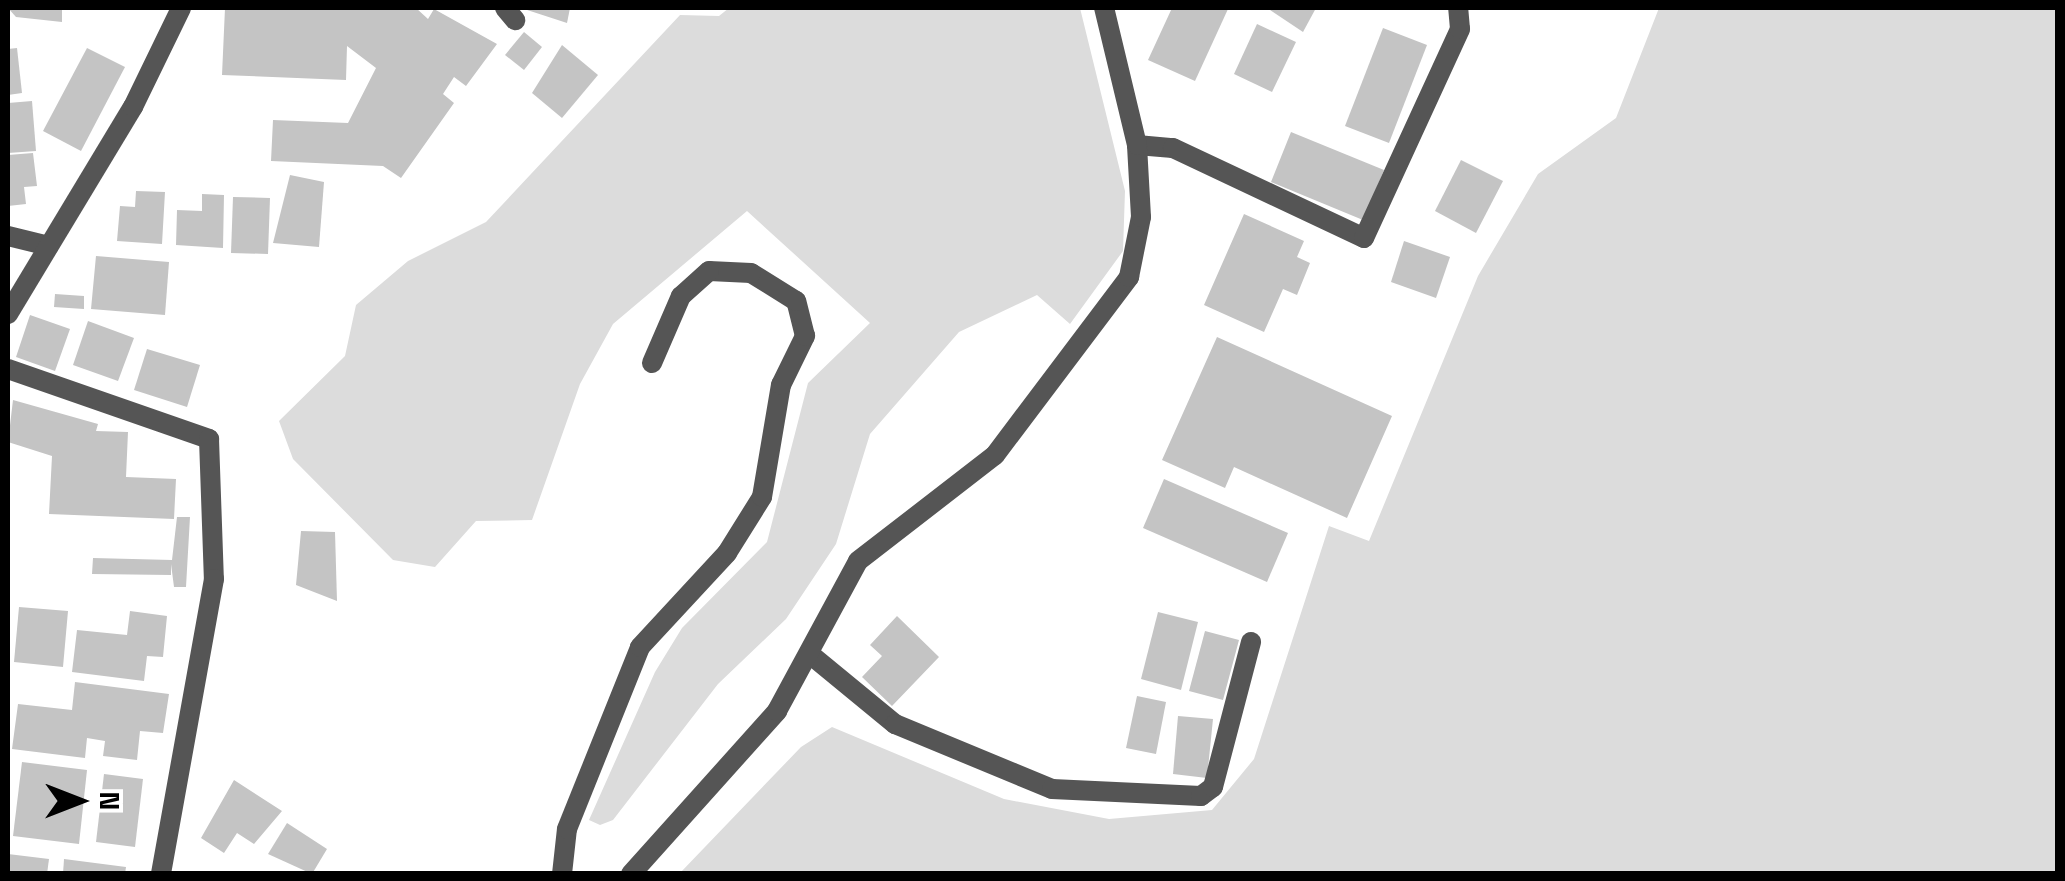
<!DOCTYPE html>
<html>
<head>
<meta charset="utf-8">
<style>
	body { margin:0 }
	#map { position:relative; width:2065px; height:881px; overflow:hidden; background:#fff; font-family:"Space Grotesk",sans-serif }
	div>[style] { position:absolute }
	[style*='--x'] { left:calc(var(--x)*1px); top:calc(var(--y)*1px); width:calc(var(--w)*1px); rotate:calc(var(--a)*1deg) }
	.green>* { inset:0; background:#dcdcdc }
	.building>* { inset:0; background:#c4c4c4 }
	.minor>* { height:20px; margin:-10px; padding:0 10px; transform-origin:10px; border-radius:10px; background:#555 }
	span { translate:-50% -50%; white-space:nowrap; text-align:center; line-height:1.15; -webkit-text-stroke:10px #fff; paint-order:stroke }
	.frame { position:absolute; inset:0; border:10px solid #000; pointer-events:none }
	.north { position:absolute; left:30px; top:751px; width:100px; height:100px; -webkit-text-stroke:8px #fff; paint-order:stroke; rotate:90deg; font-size:28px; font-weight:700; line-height:40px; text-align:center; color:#000 }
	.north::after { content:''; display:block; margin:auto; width:35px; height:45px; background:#000; clip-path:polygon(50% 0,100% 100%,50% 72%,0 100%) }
</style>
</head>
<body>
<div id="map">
	<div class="green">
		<div style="clip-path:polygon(729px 8px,1080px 8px,1125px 191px,1123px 251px,1070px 324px,1037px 295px,959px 332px,870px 434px,836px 544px,786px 619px,718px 684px,613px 820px,600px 825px,589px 820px,655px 672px,682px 628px,767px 542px,808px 383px,870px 323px,747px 211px,613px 324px,580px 384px,532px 520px,476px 521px,435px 567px,393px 560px,293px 459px,279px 421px,345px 356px,356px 305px,408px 261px,486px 222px,680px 15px,719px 16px)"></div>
		<div style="clip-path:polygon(1659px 8px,2057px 8px,2057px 873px,680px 873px,801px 747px,832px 727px,1004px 799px,1109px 819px,1212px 810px,1254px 759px,1329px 526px,1369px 541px,1478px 276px,1538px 174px,1616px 118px)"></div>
	</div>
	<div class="building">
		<div style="clip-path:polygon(8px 8px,62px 8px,62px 22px,16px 17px)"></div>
		<div style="clip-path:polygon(225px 8px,416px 8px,428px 19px,434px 9px,497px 44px,466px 86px,454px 77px,443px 94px,454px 103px,401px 178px,383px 166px,271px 161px,273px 120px,348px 123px,376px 68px,347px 46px,346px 80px,222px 75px)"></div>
		<div style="clip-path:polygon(521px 8px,570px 8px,567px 23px)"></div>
		<div style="clip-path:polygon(1172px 8px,1228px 9px,1195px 81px,1148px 60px)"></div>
		<div style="clip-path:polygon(1267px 8px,1316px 8px,1303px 32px)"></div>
		<div style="clip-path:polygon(1257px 24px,1296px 42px,1272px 92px,1234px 74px)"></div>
		<div style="clip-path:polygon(1383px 28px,1427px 45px,1389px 143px,1345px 126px)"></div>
		<div style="clip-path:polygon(524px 32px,542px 47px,524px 70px,505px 55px)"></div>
		<div style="clip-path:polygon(562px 45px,598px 75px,562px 118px,532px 93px)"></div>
		<div style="clip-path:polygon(17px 48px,22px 93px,8px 95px,8px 49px)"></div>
		<div style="clip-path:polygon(87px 48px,125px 67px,81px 151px,43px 131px)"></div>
		<div style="clip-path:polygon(32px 101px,36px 151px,8px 153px,8px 103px)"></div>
		<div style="clip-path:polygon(1291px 132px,1384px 170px,1363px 220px,1271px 182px)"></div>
		<div style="clip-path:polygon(33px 153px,37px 186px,24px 187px,26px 204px,8px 206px,8px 155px)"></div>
		<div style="clip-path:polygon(1461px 160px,1503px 181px,1476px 233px,1435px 211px)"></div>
		<div style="clip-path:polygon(290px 175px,324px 182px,319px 247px,273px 243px)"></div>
		<div style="clip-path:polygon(136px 191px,165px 192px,162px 244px,117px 241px,120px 206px,135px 207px)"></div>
		<div style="clip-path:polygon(202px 194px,224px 195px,223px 248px,176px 245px,177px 210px,202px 211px)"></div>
		<div style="clip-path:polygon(233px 197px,270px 198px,268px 254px,231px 253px)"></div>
		<div style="clip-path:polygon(1244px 214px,1304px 241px,1297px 257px,1310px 263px,1297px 295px,1283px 289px,1264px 332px,1204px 305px)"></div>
		<div style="clip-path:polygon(1404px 241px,1450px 257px,1436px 298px,1391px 282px)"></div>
		<div style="clip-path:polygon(96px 256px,169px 262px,165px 315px,91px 309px)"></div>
		<div style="clip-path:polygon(55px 294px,84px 296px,84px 309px,54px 307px)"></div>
		<div style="clip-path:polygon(30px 315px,70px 329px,55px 371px,16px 357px)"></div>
		<div style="clip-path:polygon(88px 321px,134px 338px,118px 381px,73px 365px)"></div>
		<div style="clip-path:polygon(1217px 337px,1392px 416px,1347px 518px,1234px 467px,1225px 488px,1162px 460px)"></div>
		<div style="clip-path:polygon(147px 349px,200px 365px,187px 407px,134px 390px)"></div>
		<div style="clip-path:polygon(13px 400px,98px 424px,96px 431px,128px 432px,126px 477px,176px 479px,174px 519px,49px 514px,52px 456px,8px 442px)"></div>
		<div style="clip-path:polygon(1164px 479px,1288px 533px,1267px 582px,1143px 528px)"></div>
		<div style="clip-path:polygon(177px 517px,190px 517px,186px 587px,174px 587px,171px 564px,171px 575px,92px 574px,93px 558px,172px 560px)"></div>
		<div style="clip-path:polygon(301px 531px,335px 532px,337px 601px,296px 585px)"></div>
		<div style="clip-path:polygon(19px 607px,68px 611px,63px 667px,14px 662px)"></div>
		<div style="clip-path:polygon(130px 611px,167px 616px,163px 657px,147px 656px,144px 681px,72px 672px,77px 630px,127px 635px)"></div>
		<div style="clip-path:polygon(1158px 612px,1198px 622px,1181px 690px,1141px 679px)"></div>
		<div style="clip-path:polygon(897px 616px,939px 657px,892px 706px,862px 677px,882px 656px,870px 645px)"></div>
		<div style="clip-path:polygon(1205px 631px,1239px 640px,1223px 700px,1189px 691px)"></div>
		<div style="clip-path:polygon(75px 682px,169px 694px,163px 733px,140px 731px,137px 760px,103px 756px,105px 741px,87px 738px,85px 758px,12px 749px,18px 704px,72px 710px)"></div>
		<div style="clip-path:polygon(1137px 696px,1166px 702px,1156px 754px,1126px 748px)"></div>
		<div style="clip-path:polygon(1178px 716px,1213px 719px,1207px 778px,1173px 774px)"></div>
		<div style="clip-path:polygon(22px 762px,87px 770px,79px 844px,13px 836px)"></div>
		<div style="clip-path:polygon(104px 774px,143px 779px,135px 847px,96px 842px)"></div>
		<div style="clip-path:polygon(234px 780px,282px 811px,254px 844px,237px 833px,224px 853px,201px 838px)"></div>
		<div style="clip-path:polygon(287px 823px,327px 849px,312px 874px,268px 854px)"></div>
		<div style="clip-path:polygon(8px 854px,49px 859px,47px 874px,8px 874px)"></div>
		<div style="clip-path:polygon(64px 859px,126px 867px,125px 874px,63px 874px)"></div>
	</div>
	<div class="minor">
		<div style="--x:505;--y:8;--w:16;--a:50"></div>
		<div style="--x:1137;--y:145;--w:36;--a:5"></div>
		<div style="--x:1173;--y:148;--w:211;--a:25.2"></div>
		<div style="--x:1364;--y:238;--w:230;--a:-65.3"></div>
		<div style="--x:1460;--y:29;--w:21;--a:-95"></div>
		<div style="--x:8;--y:236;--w:42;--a:13.7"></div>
		<div style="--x:8;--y:314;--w:242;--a:-58.9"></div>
		<div style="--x:133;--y:107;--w:110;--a:-64.1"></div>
		<div style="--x:8;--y:369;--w:213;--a:19.2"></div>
		<div style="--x:209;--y:439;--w:140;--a:88"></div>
		<div style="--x:214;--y:579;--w:300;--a:100.2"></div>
		<div style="--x:811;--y:655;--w:109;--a:39.4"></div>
		<div style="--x:895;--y:724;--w:170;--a:22.5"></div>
		<div style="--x:1052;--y:789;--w:149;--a:2.7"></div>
		<div style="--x:1201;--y:796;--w:15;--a:-37"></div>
		<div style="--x:1213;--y:787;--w:150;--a:-75.3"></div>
		<div style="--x:562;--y:874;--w:45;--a:-83.7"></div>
		<div style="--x:567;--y:829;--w:196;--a:-68.1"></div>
		<div style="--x:640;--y:647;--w:128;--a:-47.2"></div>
		<div style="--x:727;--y:553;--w:66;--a:-58"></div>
		<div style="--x:762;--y:497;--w:114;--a:-80.4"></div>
		<div style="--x:781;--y:385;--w:55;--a:-63.9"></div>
		<div style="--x:805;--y:336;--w:36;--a:-104"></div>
		<div style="--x:796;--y:301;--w:53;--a:-148.1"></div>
		<div style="--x:751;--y:273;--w:42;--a:-177.3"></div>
		<div style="--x:709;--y:271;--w:38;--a:138"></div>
		<div style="--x:681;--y:296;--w:73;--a:113.4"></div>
		<div style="--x:631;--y:874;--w:219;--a:-48.1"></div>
		<div style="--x:777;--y:711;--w:170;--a:-61.6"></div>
		<div style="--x:858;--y:561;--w:173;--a:-37.7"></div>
		<div style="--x:995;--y:455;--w:223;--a:-53"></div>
		<div style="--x:1129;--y:277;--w:61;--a:-78.7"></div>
		<div style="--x:1141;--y:217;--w:72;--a:-93.2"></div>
		<div style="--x:1137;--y:145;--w:141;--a:-103.5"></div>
	</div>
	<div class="frame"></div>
	<div class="north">N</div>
</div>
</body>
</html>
